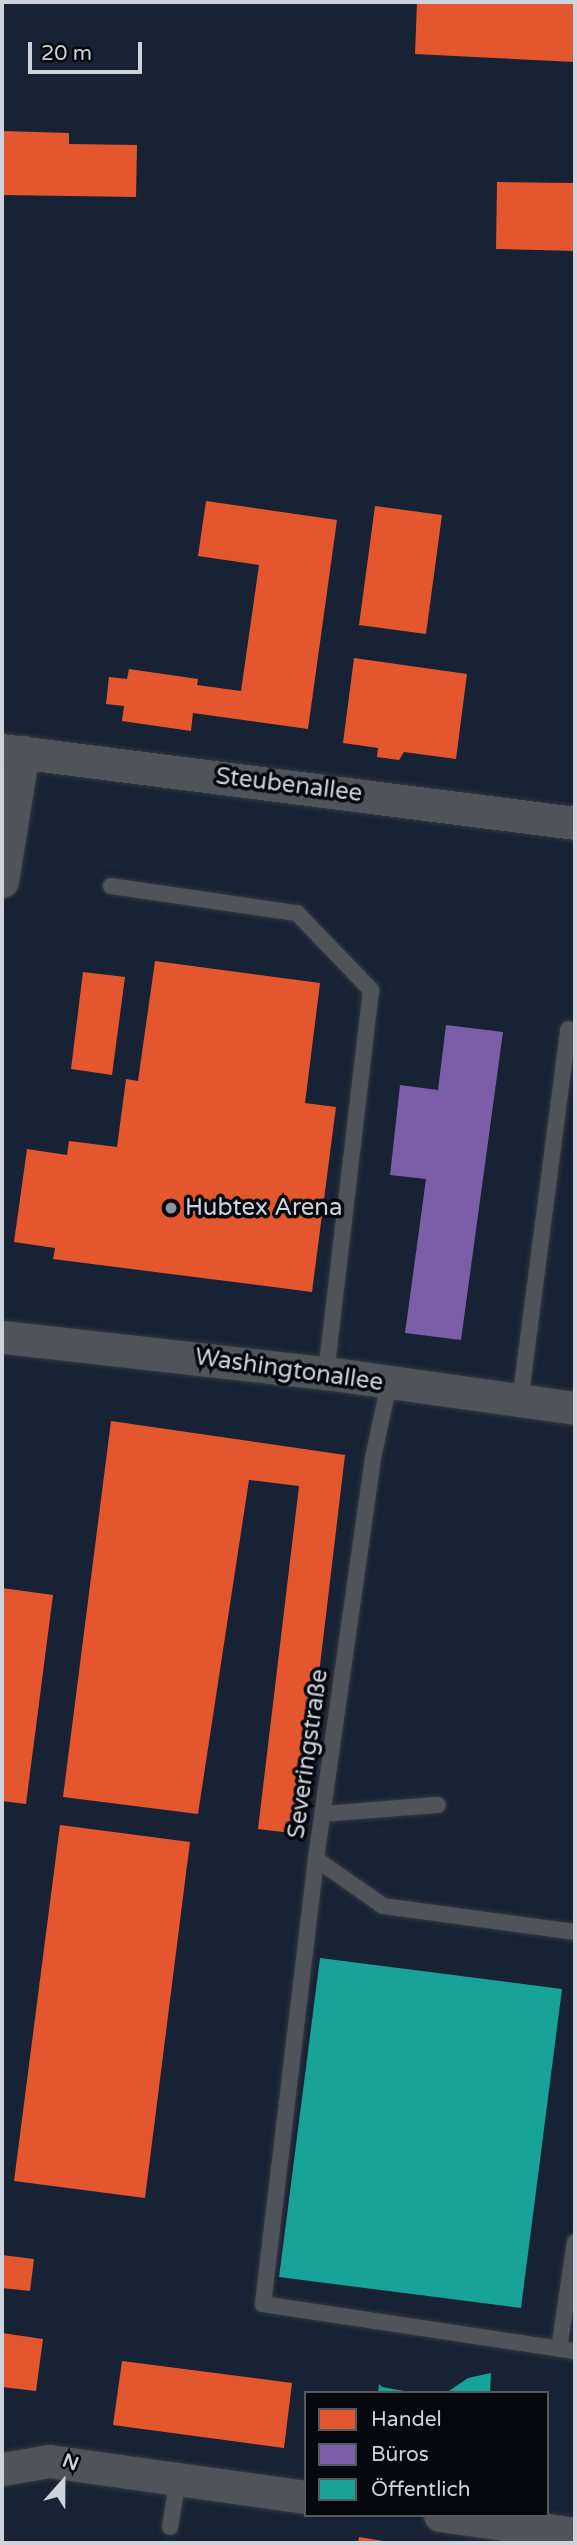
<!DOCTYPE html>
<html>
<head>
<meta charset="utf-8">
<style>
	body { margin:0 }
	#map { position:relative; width:577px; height:2545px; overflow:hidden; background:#191e25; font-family:"Varela Round",sans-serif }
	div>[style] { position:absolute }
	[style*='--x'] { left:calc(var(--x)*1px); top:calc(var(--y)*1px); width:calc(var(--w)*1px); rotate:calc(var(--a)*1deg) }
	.built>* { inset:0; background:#172234 }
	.shops>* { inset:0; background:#e4572e }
	.offices>* { inset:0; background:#7b5ea7 }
	.public>* { inset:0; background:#17a398 }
	.roads { filter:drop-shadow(0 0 2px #35393f) drop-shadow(0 0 2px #35393f) }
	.lane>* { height:16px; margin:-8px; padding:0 8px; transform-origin:8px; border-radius:8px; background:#4f545a }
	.street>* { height:33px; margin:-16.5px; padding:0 16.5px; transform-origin:16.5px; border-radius:16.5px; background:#4f545a }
	.dots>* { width:19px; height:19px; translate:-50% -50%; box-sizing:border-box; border:4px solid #04070c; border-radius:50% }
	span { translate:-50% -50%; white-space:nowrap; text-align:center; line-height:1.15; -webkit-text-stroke:7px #04070c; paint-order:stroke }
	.street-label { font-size:24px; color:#cdd3dd }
	.poi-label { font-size:24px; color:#cdd3dd }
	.left { translate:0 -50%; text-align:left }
	.frame { position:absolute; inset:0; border:4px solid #cdd3dd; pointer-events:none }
	.legend { position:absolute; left:304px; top:2391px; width:245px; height:126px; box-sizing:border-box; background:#04070c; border:2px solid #545960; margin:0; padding:9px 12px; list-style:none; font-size:21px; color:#cdd3dd }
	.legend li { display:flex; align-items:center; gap:14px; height:35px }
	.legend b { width:35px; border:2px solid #545960 }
	.north { position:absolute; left:28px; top:2447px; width:70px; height:70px; -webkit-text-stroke:5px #04070c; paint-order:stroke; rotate:21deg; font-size:19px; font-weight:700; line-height:28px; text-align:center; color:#cdd3dd }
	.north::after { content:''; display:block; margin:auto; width:24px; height:32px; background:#cdd3dd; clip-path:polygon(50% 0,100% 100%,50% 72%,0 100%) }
	.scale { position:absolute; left:28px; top:42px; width:114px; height:32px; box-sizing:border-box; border:4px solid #cdd3dd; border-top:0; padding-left:9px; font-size:21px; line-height:24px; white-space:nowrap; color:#cdd3dd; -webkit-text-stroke:5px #04070c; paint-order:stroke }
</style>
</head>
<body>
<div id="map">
	<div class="built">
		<div style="clip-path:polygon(evenodd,2px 2px,575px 2px,575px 2543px,2px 2543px,2px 2px,306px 2393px,547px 2393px,547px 2515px,306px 2515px,306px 2393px)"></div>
	</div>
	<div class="shops">
		<div style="clip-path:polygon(417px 2px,575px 2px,575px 62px,415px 54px)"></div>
		<div style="clip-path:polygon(3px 131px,69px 133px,69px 144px,137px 145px,136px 197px,2px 195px)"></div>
		<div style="clip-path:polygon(497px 182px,575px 183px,575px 251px,496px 249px)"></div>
		<div style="clip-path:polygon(206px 501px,337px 520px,308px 729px,193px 713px,191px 731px,122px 721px,124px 706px,106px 704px,109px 677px,127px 679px,129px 669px,198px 679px,197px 685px,241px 691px,259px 565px,198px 556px)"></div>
		<div style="clip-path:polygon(375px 506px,442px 515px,426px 634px,359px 625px)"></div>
		<div style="clip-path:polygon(354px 658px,467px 674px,456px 759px,404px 752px,399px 760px,377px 757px,378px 748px,343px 743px)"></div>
		<div style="clip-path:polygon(155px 961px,320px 983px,305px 1103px,336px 1107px,312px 1292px,53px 1259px,55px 1248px,14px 1242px,27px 1149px,67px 1155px,69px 1141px,117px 1147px,126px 1079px,138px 1081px)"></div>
		<div style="clip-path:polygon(83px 972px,125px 977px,112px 1075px,71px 1069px)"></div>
		<div style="clip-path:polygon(111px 1421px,345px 1455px,300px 1834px,258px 1829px,299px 1486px,249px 1480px,198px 1814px,63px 1797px)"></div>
		<div style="clip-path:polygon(2px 1588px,53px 1595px,26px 1804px,2px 1801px)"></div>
		<div style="clip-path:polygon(60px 1825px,190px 1842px,145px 2198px,14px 2181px)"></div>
		<div style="clip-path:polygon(2px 2255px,34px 2259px,30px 2291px,2px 2288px)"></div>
		<div style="clip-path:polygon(2px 2333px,43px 2339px,36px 2391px,2px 2387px)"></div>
		<div style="clip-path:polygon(122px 2361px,292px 2383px,284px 2448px,113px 2425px)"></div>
		<div style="clip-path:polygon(359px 2537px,389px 2542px,389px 2543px,358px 2543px)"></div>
	</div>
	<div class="offices">
		<div style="clip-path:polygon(446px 1025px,503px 1032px,461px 1340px,405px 1333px,426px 1179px,390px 1175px,400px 1085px,438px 1090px)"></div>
	</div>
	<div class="public">
		<div style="clip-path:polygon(320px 1958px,562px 1989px,521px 2308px,279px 2277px)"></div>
		<div style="clip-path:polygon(491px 2373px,490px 2393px,446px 2393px,468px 2378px)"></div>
		<div style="clip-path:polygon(379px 2384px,382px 2387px,415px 2393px,378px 2393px)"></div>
	</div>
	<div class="roads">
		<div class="lane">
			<div style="--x:111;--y:886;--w:188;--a:8.3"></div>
			<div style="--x:297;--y:913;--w:107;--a:46.1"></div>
			<div style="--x:371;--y:990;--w:386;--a:96.7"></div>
			<div style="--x:389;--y:1383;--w:77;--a:102"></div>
			<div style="--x:373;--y:1458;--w:405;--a:98.1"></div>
			<div style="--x:316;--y:1859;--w:82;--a:35"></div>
			<div style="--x:383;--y:1906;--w:194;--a:7.7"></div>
			<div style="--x:520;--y:1401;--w:375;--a:-82.6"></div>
			<div style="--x:323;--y:1814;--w:115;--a:-4.5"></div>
			<div style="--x:316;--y:1859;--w:448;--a:96.8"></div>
			<div style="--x:263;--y:2304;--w:316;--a:8.6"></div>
			<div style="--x:559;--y:2349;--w:108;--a:-81.5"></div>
			<div style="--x:170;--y:2527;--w:49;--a:-80.5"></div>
		</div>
		<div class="street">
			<div style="--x:2;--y:750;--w:578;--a:7.26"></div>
			<div style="--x:2;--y:881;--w:131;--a:-80.8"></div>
			<div style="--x:3;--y:1337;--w:325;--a:6.4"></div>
			<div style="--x:326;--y:1373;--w:251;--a:8"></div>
			<div style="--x:2;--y:2469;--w:48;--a:-9.7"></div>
			<div style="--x:49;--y:2461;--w:260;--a:8"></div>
			<div style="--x:440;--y:2515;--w:136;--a:8"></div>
		</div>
	</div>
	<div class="dots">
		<div style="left:171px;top:1208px;background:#8e949d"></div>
	</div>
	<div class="street-label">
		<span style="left:289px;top:785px;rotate:7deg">Steubenallee</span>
		<span style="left:289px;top:1370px;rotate:8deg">Washingtonallee</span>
		<span style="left:308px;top:1754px;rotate:-82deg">Severingstraße</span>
	</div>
	<div class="poi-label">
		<span class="left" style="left:185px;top:1208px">Hubtex Arena</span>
	</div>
	<div class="frame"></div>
	<ul class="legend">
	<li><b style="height:19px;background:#e4572e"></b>Handel</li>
	<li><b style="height:19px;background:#7b5ea7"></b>Büros</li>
	<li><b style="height:19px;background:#17a398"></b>Öffentlich</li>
	</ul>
	<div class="north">N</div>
	<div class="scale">20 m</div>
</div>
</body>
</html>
